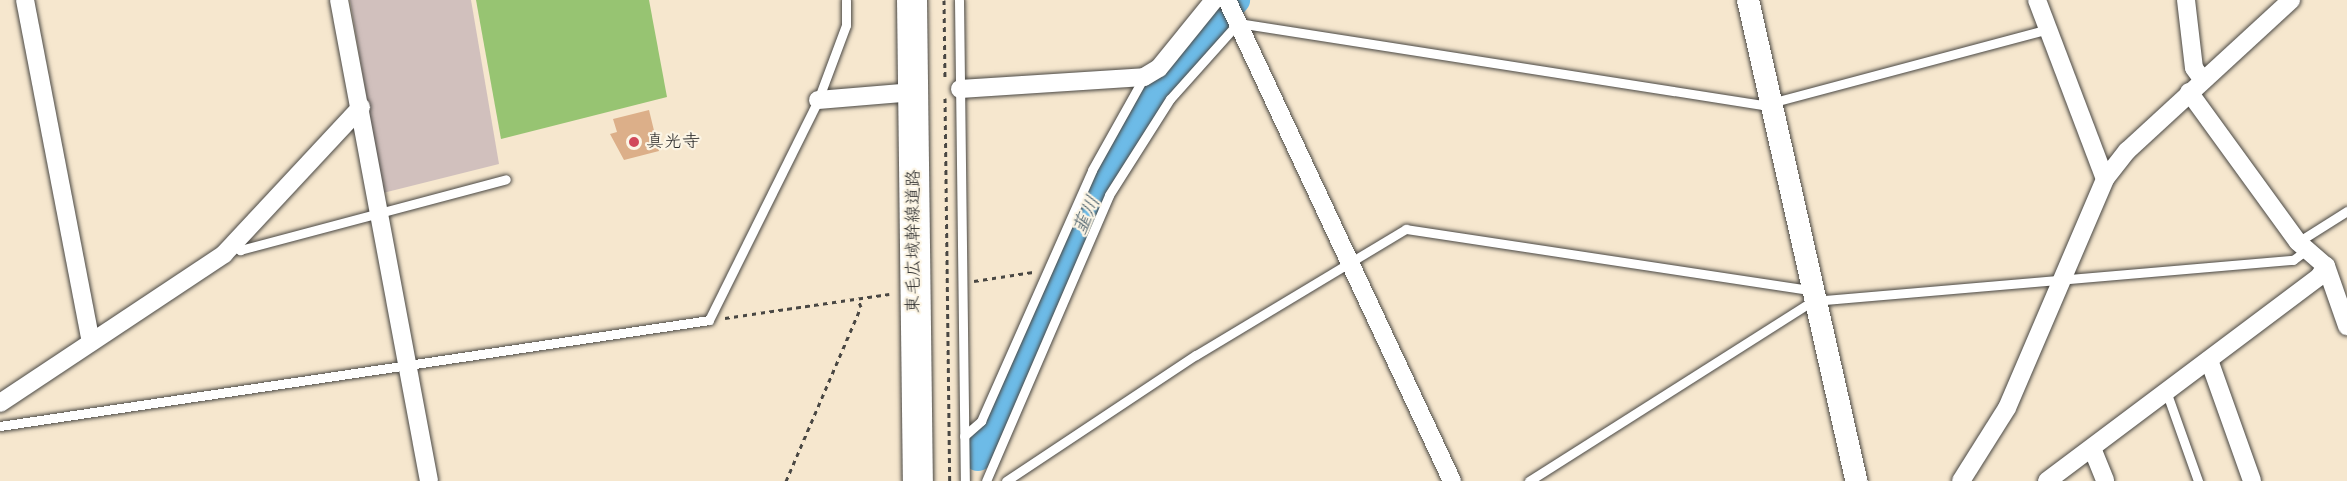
<!DOCTYPE html>
<html>
<head>
<meta charset="utf-8">
<style>
	body { margin:0 }
	#map { position:relative; width:2347px; height:481px; overflow:hidden; background:#f6e7ce; font-family:"Comic Neue","Klee One",sans-serif }
	div>[style] { position:absolute }
	[style*='--x'] { left:calc(var(--x)*1px); top:calc(var(--y)*1px); width:calc(var(--w)*1px); rotate:calc(var(--a)*1deg) }
	.industrial>* { inset:0; background:#d1c0bd }
	.green>* { inset:0; background:#97c472 }
	.river>* { height:30px; margin:-15px; padding:0 15px; transform-origin:15px; border-radius:15px; background:#6dbbe7 }
	.building>* { inset:0; background:#dcaf89 }
	.path>* { height:3px; margin-top:-1.5px; transform-origin:0; background:repeating-linear-gradient(90deg,#494743 0 4.5px,transparent 0 9px) }
	.roads { filter:drop-shadow(0 0 2px #494743) drop-shadow(0 0 2px #494743) }
	.service>* { height:9px; margin:-4.5px; padding:0 4.5px; transform-origin:4.5px; border-radius:4.5px; background:#fff }
	.minor>* { height:18px; margin:-9px; padding:0 9px; transform-origin:9px; border-radius:9px; background:#fff }
	.tertiary>* { height:22px; margin:-11px; padding:0 11px; transform-origin:11px; border-radius:11px; background:#fff }
	.trunk>* { height:30px; margin:-15px; padding:0 15px; transform-origin:15px; border-radius:15px; background:#fff }
	.dots>* { width:16px; height:16px; translate:-50% -50%; box-sizing:border-box; border:3px solid #fcf5e5; border-radius:50% }
	span { translate:-50% -50%; white-space:nowrap; text-align:center; line-height:1.15; -webkit-text-stroke:4.5px #fcf5e5; paint-order:stroke }
	.poi-label { font-size:18px; color:#2b2b2b }
	.left { translate:0 -50%; text-align:left }
	.street-label { font-size:18px; color:#2b2b2b }
	.water-label { font-size:20px; color:#3f5663; font-style:italic }
</style>
</head>
<body>
<div id="map">
	<div class="industrial">
		<div style="clip-path:polygon(350px 0,471px 0,499px 164px,383px 193px)"></div>
	</div>
	<div class="green">
		<div style="clip-path:polygon(476px 0,649px 0,667px 97px,501px 139px)"></div>
	</div>
	<div class="river">
		<div style="--x:978;--y:456;--w:310;--a:-65.8"></div>
		<div style="--x:1105;--y:173;--w:109;--a:-57.3"></div>
		<div style="--x:1164;--y:81;--w:108;--a:-48.8"></div>
	</div>
	<div class="building">
		<div style="clip-path:polygon(649px 110px,659px 151px,624px 160px,610px 134px,617px 132px,613px 119px)"></div>
	</div>
	<div class="path">
		<div style="--x:944;--y:0;--w:79;--a:89.3"></div>
		<div style="--x:945;--y:98;--w:383;--a:89.3"></div>
		<div style="--x:974;--y:281;--w:60;--a:-8.7"></div>
		<div style="--x:725;--y:318;--w:166;--a:-8.3"></div>
		<div style="--x:786;--y:481;--w:189;--a:-66.7"></div>
		<div style="--x:861;--y:307;--w:9;--a:-111"></div>
	</div>
	<div class="roads">
		<div class="service">
			<div style="--x:959;--y:0;--w:481;--a:89.3"></div>
			<div style="--x:2298;--y:242;--w:58;--a:-32.3"></div>
			<div style="--x:233;--y:245;--w:9;--a:36"></div>
			<div style="--x:240;--y:250;--w:275;--a:-14.9"></div>
			<div style="--x:2166;--y:391;--w:96;--a:70.4"></div>
			<div style="--x:0;--y:426;--w:717;--a:-8.5"></div>
			<div style="--x:709;--y:320;--w:246;--a:-63.6"></div>
			<div style="--x:818;--y:100;--w:80;--a:-69.5"></div>
			<div style="--x:846;--y:25;--w:25;--a:-90"></div>
			<div style="--x:964;--y:436;--w:23;--a:-41"></div>
			<div style="--x:981;--y:421;--w:274;--a:-66.1"></div>
			<div style="--x:1092;--y:170;--w:107;--a:-60.8"></div>
			<div style="--x:986;--y:481;--w:311;--a:-66.7"></div>
			<div style="--x:1109;--y:195;--w:114;--a:-57.6"></div>
			<div style="--x:1170;--y:99;--w:102;--a:-48.2"></div>
			<div style="--x:1238;--y:23;--w:531;--a:8.88"></div>
			<div style="--x:1763;--y:105;--w:295;--a:-14.9"></div>
			<div style="--x:1006;--y:481;--w:228;--a:-33.6"></div>
			<div style="--x:1196;--y:355;--w:245;--a:-31"></div>
			<div style="--x:1406;--y:229;--w:410;--a:8.6"></div>
			<div style="--x:1529;--y:481;--w:336;--a:-32.4"></div>
			<div style="--x:1813;--y:301;--w:482;--a:-4.9"></div>
			<div style="--x:2293;--y:260;--w:15;--a:-37"></div>
		</div>
		<div class="minor">
			<div style="--x:25;--y:0;--w:348;--a:79.1"></div>
			<div style="--x:339;--y:0;--w:489;--a:79.4"></div>
			<div style="--x:1227;--y:0;--w:531;--a:64.93"></div>
			<div style="--x:2037;--y:0;--w:191;--a:69.2"></div>
			<div style="--x:2186;--y:0;--w:68;--a:83.3"></div>
			<div style="--x:2194;--y:68;--w:14;--a:54"></div>
			<div style="--x:960;--y:89;--w:184;--a:-3.7"></div>
			<div style="--x:1144;--y:77;--w:17;--a:-31"></div>
			<div style="--x:1159;--y:68;--w:87;--a:-51"></div>
			<div style="--x:2189;--y:92;--w:185;--a:54"></div>
			<div style="--x:2298;--y:242;--w:37;--a:41"></div>
			<div style="--x:2326;--y:266;--w:64;--a:70.7"></div>
			<div style="--x:818;--y:100;--w:96;--a:-4.8"></div>
			<div style="--x:2209;--y:360;--w:128;--a:70.4"></div>
			<div style="--x:0;--y:403;--w:269;--a:-33.6"></div>
			<div style="--x:224;--y:254;--w:201;--a:-47"></div>
			<div style="--x:2092;--y:448;--w:35;--a:68"></div>
			<div style="--x:1961;--y:481;--w:86;--a:-57.8"></div>
			<div style="--x:2007;--y:408;--w:249;--a:-66.8"></div>
			<div style="--x:2105;--y:179;--w:36;--a:-52"></div>
			<div style="--x:2127;--y:151;--w:223;--a:-42.6"></div>
			<div style="--x:2047;--y:481;--w:340;--a:-36.9"></div>
			<div style="--x:2319;--y:277;--w:13;--a:-58"></div>
		</div>
		<div class="tertiary">
			<div style="--x:1748;--y:0;--w:493;--a:77.3"></div>
		</div>
		<div class="trunk">
			<div style="--x:912;--y:0;--w:481;--a:89.3"></div>
		</div>
	</div>
	<div class="dots">
		<div style="left:634px;top:142px;background:#d1495b"></div>
	</div>
	<div class="poi-label">
		<span class="left" style="left:646px;top:142px">真光寺</span>
	</div>
	<div class="street-label">
		<span style="left:914px;top:241px;rotate:-90deg">東毛広域幹線道路</span>
	</div>
	<div class="water-label">
		<span style="left:1086px;top:215px;rotate:-66deg">韮川</span>
	</div>
</div>
</body>
</html>
